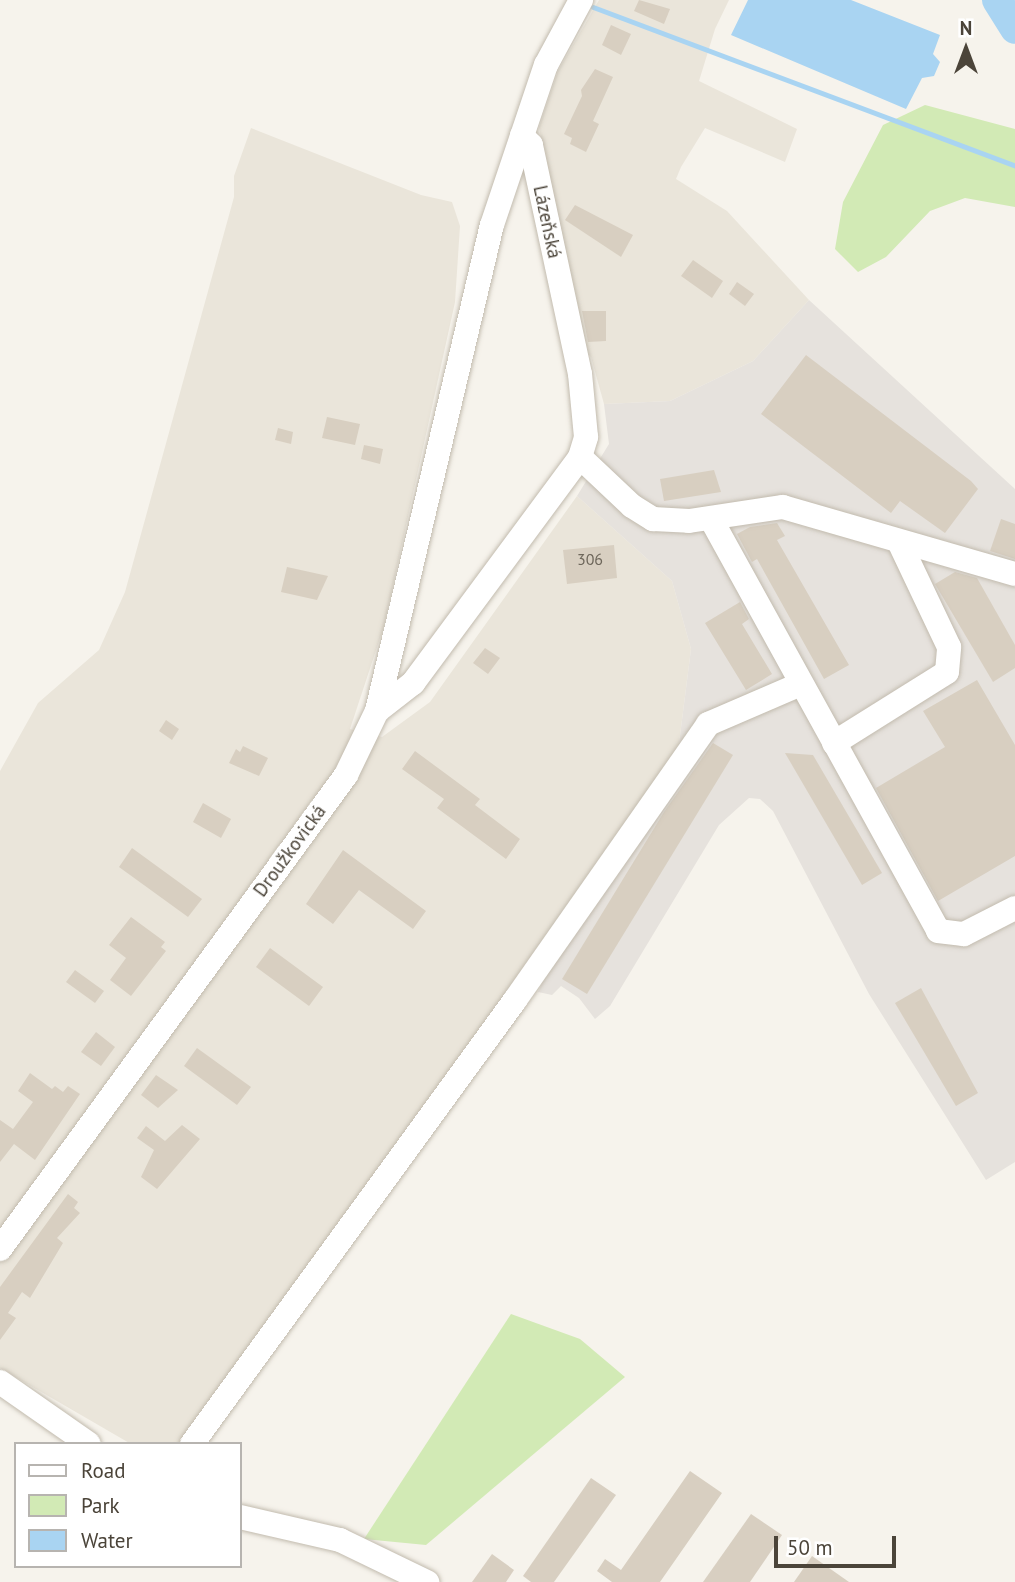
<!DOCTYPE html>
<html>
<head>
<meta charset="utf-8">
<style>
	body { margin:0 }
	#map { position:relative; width:1015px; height:1582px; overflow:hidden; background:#f6f3ec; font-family:"PT Sans",sans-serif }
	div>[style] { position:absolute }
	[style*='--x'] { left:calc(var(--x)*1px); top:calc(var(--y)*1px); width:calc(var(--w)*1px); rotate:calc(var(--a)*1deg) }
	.residential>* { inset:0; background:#eae5da }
	.industrial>* { inset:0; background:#e6e2dd }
	.green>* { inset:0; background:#d2eab5 }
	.water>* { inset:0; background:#a9d4f2 }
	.stream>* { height:5px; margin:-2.5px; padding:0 2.5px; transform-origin:2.5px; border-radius:2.5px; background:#a9d4f2 }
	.river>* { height:30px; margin:-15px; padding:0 15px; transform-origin:15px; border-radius:15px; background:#a9d4f2 }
	.building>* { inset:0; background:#d8cfc1 }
	.roads { filter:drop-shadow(0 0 2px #c2bbae) drop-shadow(0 0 2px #c2bbae) }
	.minor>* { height:24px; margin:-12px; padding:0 12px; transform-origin:12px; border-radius:12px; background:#fff }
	span { translate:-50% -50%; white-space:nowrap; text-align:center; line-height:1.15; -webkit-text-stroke:7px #fff; paint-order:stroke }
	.number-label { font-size:16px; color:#6e675b }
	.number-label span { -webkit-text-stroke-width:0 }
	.street-label { font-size:19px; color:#4b4439 }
	.legend { position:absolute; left:14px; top:1442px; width:228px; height:126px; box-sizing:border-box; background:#fff; border:2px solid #b7b4b0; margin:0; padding:9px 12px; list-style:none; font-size:21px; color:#4b4439 }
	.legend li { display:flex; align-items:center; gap:14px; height:35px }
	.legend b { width:35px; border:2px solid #b7b4b0 }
	.north { position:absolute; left:931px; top:14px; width:70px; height:70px; -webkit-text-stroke:5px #fff; paint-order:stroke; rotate:0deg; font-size:19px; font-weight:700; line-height:28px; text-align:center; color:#4b4439 }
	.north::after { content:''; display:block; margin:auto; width:24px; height:32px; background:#4b4439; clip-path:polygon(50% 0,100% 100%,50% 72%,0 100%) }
	.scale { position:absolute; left:774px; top:1536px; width:122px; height:32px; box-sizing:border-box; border:4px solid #4b4439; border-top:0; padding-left:9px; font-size:21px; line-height:24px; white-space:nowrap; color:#4b4439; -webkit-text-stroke:5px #fff; paint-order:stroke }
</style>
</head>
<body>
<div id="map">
	<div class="residential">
		<div style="clip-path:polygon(599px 0,729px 0,715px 29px,699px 81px,797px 129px,785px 162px,705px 128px,681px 167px,676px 179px,727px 211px,809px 300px,753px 361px,670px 401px,604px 404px,591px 357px,579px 346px,539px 127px,558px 71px)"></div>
		<div style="clip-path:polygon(251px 128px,421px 195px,452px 202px,460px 226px,455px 302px,384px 626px,350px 729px,382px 737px,430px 702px,577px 496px,672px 581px,691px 649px,677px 759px,198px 1444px,131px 1444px,0 1368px,0 771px,38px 703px,99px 650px,125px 592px,234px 197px,234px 176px)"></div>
	</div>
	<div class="industrial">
		<div style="clip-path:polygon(809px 300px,1015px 489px,1015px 1162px,986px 1180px,869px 994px,773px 811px,760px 799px,749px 798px,719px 825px,610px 1006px,595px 1019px,579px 998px,561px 986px,552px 995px,538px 992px,581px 896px,677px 759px,691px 649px,672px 581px,577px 496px,609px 444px,604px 404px,670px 401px,753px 361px)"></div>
	</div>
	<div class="green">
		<div style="clip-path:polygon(925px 105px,1015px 129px,1015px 207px,965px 198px,930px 211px,886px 257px,858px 272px,835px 249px,843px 202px,883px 125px)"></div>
		<div style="clip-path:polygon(511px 1314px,580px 1339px,625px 1377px,426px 1545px,364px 1539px)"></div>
	</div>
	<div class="water">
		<div style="clip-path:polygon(748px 0,851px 0,940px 35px,933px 54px,940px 62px,934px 76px,922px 78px,906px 109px,731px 35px)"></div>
	</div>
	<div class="stream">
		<div style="--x:593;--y:7;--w:451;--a:20.6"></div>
	</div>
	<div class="river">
		<div style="--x:997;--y:0;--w:34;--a:58"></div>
	</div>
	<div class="building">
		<div style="clip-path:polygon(639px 0,670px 9px,664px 24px,634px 11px)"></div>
		<div style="clip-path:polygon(611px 25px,631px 34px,621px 55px,602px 45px)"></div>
		<div style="clip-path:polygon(595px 69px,613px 77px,593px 121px,599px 124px,586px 152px,570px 144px,572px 138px,564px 134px,582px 96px,581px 90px)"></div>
		<div style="clip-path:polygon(575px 205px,633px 235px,621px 257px,565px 220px)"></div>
		<div style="clip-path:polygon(693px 260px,723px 281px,712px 298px,681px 276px)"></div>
		<div style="clip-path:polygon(737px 282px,754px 294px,745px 306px,729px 294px)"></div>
		<div style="clip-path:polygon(582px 311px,606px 311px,606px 341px,588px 342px)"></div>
		<div style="clip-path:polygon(806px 355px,971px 481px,978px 489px,945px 533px,900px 501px,891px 513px,761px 414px)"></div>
		<div style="clip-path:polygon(327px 417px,360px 424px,355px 445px,322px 438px)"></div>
		<div style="clip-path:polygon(278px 428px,293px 432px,291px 444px,275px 440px)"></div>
		<div style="clip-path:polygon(364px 445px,383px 449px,380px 464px,361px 459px)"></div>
		<div style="clip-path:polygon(714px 470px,721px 492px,664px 501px,660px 479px)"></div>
		<div style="clip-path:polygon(1001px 519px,1015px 524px,1015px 559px,990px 551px)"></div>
		<div style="clip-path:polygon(777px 523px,785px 536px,777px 540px,849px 665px,824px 679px,757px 559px,752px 562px,737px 534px,750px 527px)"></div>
		<div style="clip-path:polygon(614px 545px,617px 578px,567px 584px,563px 550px)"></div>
		<div style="clip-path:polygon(287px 567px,328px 576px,317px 600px,281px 592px)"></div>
		<div style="clip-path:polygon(955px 572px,977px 578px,1015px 645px,1015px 668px,993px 682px,935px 584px)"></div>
		<div style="clip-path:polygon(740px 602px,749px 619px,742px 624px,772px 674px,746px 690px,705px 623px)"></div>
		<div style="clip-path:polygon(485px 648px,500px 658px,488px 674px,473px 663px)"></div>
		<div style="clip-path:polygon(977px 680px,1015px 745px,1015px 856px,938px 901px,876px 788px,945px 747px,923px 711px)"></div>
		<div style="clip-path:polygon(166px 720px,179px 729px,172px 740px,159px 731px)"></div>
		<div style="clip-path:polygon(713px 743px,733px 755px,587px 994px,562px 979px,664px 812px)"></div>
		<div style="clip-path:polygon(243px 746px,268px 758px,259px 776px,229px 763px,236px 749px,240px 752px)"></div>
		<div style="clip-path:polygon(415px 751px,480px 799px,475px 805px,520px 839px,506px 859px,437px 808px,444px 799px,402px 769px)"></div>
		<div style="clip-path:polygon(785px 753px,813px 755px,882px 873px,862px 885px)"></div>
		<div style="clip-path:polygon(203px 803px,231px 819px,221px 838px,193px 822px)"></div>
		<div style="clip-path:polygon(132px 848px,202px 899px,188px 917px,119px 867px)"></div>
		<div style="clip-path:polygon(343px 850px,426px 911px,413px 929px,359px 890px,333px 924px,306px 904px)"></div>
		<div style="clip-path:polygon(131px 917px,165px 942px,161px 947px,166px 951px,131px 996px,110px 980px,126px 958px,109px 945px)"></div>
		<div style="clip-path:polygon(270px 948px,323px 987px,309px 1006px,256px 967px)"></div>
		<div style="clip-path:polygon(75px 970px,104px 991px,95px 1003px,66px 982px)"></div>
		<div style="clip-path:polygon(921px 988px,978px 1093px,956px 1106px,895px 1003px)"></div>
		<div style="clip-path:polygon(96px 1032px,115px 1047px,101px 1066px,81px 1052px)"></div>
		<div style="clip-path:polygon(197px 1048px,251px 1087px,237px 1105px,184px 1066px)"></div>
		<div style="clip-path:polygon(30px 1073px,52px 1089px,55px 1086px,63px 1092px,68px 1086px,80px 1094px,35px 1160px,14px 1144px,0 1162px,0 1120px,13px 1129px,33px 1102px,18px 1091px)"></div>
		<div style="clip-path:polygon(156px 1075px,178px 1090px,158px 1108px,141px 1095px)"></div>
		<div style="clip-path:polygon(182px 1125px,200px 1139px,157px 1189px,141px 1177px,154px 1150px,137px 1138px,146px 1126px,165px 1141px)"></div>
		<div style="clip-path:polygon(68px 1194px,78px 1202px,74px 1208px,80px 1213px,57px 1238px,63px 1243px,30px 1298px,22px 1292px,8px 1313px,16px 1318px,0 1340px,0 1287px)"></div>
		<div style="clip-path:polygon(690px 1471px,722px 1493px,660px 1582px,612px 1582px,597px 1571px,605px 1559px,621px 1570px)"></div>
		<div style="clip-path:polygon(591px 1478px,616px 1495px,554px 1582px,531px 1582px,523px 1576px)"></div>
		<div style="clip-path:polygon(751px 1514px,782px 1535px,750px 1582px,703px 1582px)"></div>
		<div style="clip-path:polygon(492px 1554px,514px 1570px,506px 1582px,472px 1582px)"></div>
		<div style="clip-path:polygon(812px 1556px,849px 1582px,794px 1582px)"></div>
	</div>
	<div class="roads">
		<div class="minor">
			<div style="--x:580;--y:457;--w:71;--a:43.3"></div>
			<div style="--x:632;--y:506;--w:25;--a:32"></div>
			<div style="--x:653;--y:519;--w:36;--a:3"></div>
			<div style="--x:689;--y:521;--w:95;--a:-8.5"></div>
			<div style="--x:783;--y:507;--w:241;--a:16.1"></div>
			<div style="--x:711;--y:519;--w:470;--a:61.1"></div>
			<div style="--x:938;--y:931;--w:26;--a:7"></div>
			<div style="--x:964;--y:934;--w:57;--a:-27"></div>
			<div style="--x:377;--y:711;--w:499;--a:-76.7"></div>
			<div style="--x:492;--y:225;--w:169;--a:-71.4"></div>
			<div style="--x:546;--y:65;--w:74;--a:-61.7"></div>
			<div style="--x:834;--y:743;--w:133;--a:-32.1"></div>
			<div style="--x:947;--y:672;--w:25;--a:-85"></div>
			<div style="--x:949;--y:647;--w:114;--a:-115.4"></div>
			<div style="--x:0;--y:1249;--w:587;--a:-53.87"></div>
			<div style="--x:346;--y:775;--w:71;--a:-64.2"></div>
			<div style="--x:377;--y:711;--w:46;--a:-37.9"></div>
			<div style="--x:413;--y:683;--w:281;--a:-53.5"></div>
			<div style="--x:580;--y:457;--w:21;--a:-73"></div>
			<div style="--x:586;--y:437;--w:63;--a:-95.4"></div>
			<div style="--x:580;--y:374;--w:234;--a:-102.1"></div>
			<div style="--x:531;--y:145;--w:13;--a:-135"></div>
			<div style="--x:0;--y:1382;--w:108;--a:34.9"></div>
			<div style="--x:192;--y:1444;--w:549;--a:-53.96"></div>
			<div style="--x:515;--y:1000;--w:337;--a:-55"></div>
			<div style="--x:708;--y:724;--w:101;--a:-23.3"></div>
			<div style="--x:240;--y:1517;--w:103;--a:13"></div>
			<div style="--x:340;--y:1540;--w:97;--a:25.8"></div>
		</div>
	</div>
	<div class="number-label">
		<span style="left:590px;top:559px">306</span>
	</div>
	<div class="street-label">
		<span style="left:547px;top:222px;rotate:78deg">Lázeňská</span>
		<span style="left:290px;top:851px;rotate:-54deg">Droužkovická</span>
	</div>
	<ul class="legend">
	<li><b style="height:9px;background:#fff"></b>Road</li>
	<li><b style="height:19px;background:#d2eab5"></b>Park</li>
	<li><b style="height:19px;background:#a9d4f2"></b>Water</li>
	</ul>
	<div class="north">N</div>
	<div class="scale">50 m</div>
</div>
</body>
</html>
